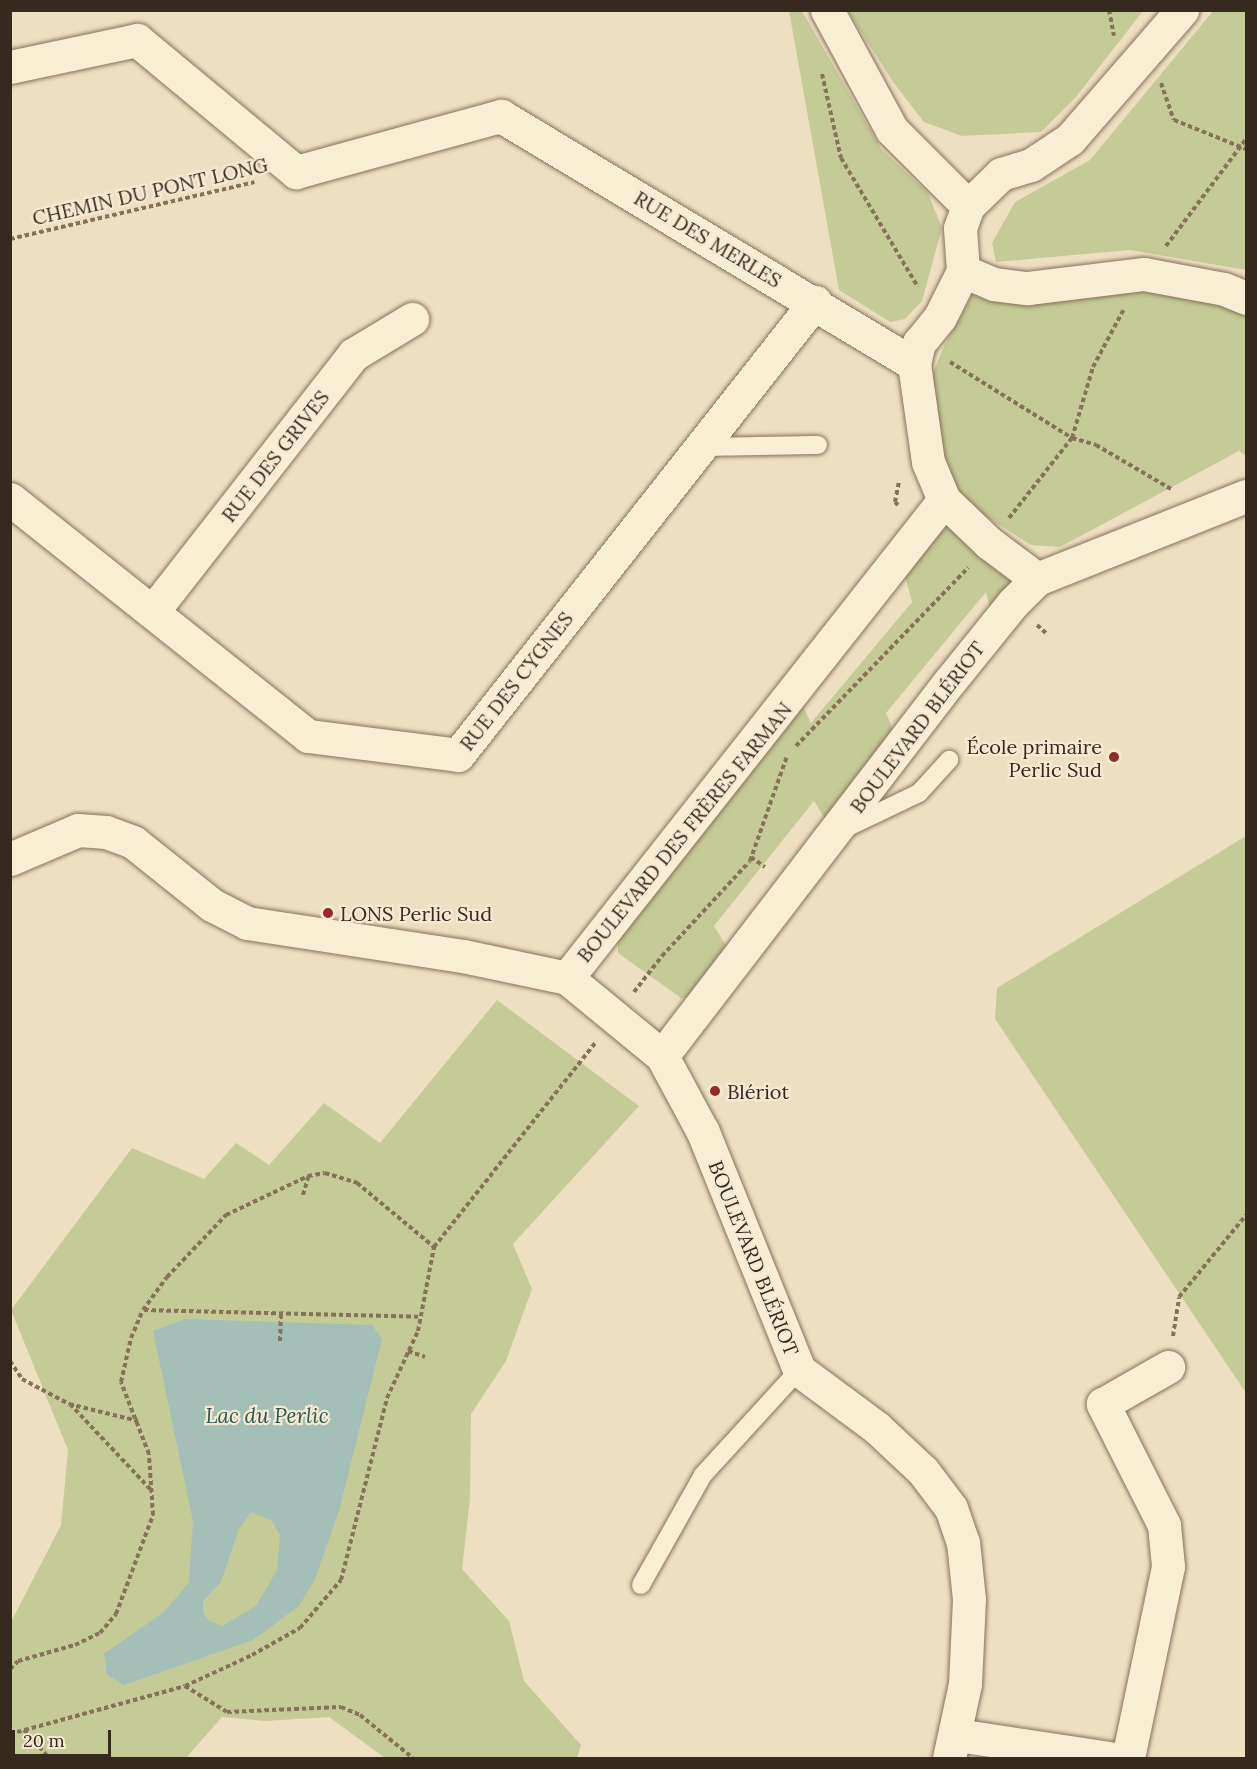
<!DOCTYPE html>
<html>
<head>
<meta charset="utf-8">
<style>
	body { margin:0 }
	#map { position:relative; width:1257px; height:1769px; overflow:hidden; background:#ede0c1; font-family:Lora,serif }
	div>[style] { position:absolute }
	[style*='--x'] { left:calc(var(--x)*1px); top:calc(var(--y)*1px); width:calc(var(--w)*1px); rotate:calc(var(--a)*1deg) }
	.green>* { inset:0; background:#c4cb96 }
	.water>* { inset:0; background:#a4bfb7 }
	.path>* { height:4px; margin-top:-2px; transform-origin:0; background:repeating-linear-gradient(90deg,#867159 0 4.5px,transparent 0 7.5px) }
	.roads { filter:drop-shadow(0 0 2px #867159) drop-shadow(0 0 2px #867159) }
	.lane>* { height:18px; margin:-9px; padding:0 9px; transform-origin:9px; border-radius:9px; background:#f8eed4 }
	.street>* { height:33px; margin:-16.5px; padding:0 16.5px; transform-origin:16.5px; border-radius:16.5px; background:#f8eed4 }
	.secondary>* { height:33px; margin:-16.5px; padding:0 16.5px; transform-origin:16.5px; border-radius:16.5px; background:#f8eed4 }
	.dots>* { width:16px; height:16px; translate:-50% -50%; box-sizing:border-box; border:3px solid #f5ead1; border-radius:50% }
	span { translate:-50% -50%; white-space:nowrap; text-align:center; line-height:1.15; -webkit-text-stroke:4.5px #f5ead1; paint-order:stroke }
	.street-label { font-size:20px; color:#36291d }
	.poi-label { font-size:20px; color:#36291d }
	.right { translate:-100% -50%; text-align:right }
	.left { translate:0 -50%; text-align:left }
	.water-label { font-size:21px; color:#2d5653; font-style:italic }
	.frame { position:absolute; inset:0; border:12px solid #36291d; pointer-events:none }
	.scale { position:absolute; left:12px; top:1730px; width:99px; height:27px; box-sizing:border-box; border:3px solid #36291d; border-top:0; padding-left:8px; font-size:18px; line-height:21px; white-space:nowrap; color:#36291d; -webkit-text-stroke:4px #f5ead1; paint-order:stroke }
</style>
</head>
<body>
<div id="map">
	<div class="green">
		<div style="clip-path:polygon(789px 11px,802px 11px,881px 149px,928px 193px,942px 228px,922px 301px,905px 319px,890px 322px,839px 290px)"></div>
		<div style="clip-path:polygon(848px 11px,848px 10px,1143px 11px,1076px 97px,1041px 132px,962px 136px,924px 122px,893px 82px)"></div>
		<div style="clip-path:polygon(1213px 11px,1246px 11px,1246px 270px,1130px 250px,996px 262px,992px 243px,1015px 202px,1090px 160px)"></div>
		<div style="clip-path:polygon(1116px 290px,1176px 294px,1246px 312px,1246px 456px,1239px 451px,1060px 547px,1031px 545px,968px 505px,948px 476px,933px 424px,932px 375px,945px 344px,973px 294px,1012px 299px)"></div>
		<div style="clip-path:polygon(947px 524px,1017px 580px,991px 612px,986px 592px,886px 713px,896px 736px,827px 822px,814px 801px,714px 926px,728px 949px,689px 998px,681px 998px,618px 953px,618px 939px,800px 701px,811px 723px,912px 602px,905px 576px)"></div>
		<div style="clip-path:polygon(1246px 836px,1246px 1393px,995px 1019px,997px 988px)"></div>
		<div style="clip-path:polygon(497px 1000px,639px 1106px,513px 1244px,532px 1289px,506px 1361px,471px 1414px,470px 1499px,462px 1569px,509px 1621px,524px 1681px,581px 1745px,577px 1758px,385px 1758px,329px 1717px,266px 1721px,222px 1717px,186px 1758px,11px 1758px,11px 1622px,61px 1525px,68px 1450px,11px 1310px,132px 1148px,204px 1179px,236px 1143px,269px 1165px,324px 1103px,380px 1143px)"></div>
	</div>
	<div class="water">
		<div style="clip-path:polygon(evenodd,185px 1319px,372px 1325px,382px 1339px,339px 1511px,315px 1579px,299px 1606px,253px 1640px,124px 1685px,107px 1675px,104px 1654px,165px 1611px,189px 1582px,193px 1521px,153px 1331px,185px 1319px,251px 1512px,271px 1520px,280px 1535px,277px 1570px,256px 1606px,222px 1626px,209px 1621px,203px 1612px,203px 1601px,221px 1582px,239px 1529px,251px 1512px)"></div>
	</div>
	<div class="path">
		<div style="--x:1109;--y:10;--w:26;--a:79"></div>
		<div style="--x:822;--y:74;--w:86;--a:77.3"></div>
		<div style="--x:841;--y:158;--w:150;--a:59.2"></div>
		<div style="--x:1161;--y:83;--w:39;--a:71"></div>
		<div style="--x:1174;--y:120;--w:78;--a:21.9"></div>
		<div style="--x:10;--y:239;--w:251;--a:-13.1"></div>
		<div style="--x:1166;--y:246;--w:134;--a:-53.2"></div>
		<div style="--x:950;--y:362;--w:144;--a:31.9"></div>
		<div style="--x:1072;--y:438;--w:74;--a:-73.5"></div>
		<div style="--x:1093;--y:367;--w:66;--a:-61.9"></div>
		<div style="--x:898;--y:505;--w:4;--a:-135"></div>
		<div style="--x:895;--y:502;--w:21;--a:-79"></div>
		<div style="--x:1009;--y:518;--w:102;--a:-51.8"></div>
		<div style="--x:1072;--y:438;--w:25;--a:16"></div>
		<div style="--x:1096;--y:445;--w:87;--a:30.4"></div>
		<div style="--x:1037;--y:625;--w:15;--a:42"></div>
		<div style="--x:796;--y:746;--w:248;--a:-46"></div>
		<div style="--x:751;--y:857;--w:17;--a:36"></div>
		<div style="--x:634;--y:992;--w:46;--a:-52.1"></div>
		<div style="--x:662;--y:956;--w:129;--a:-47.2"></div>
		<div style="--x:750;--y:861;--w:111;--a:-70.6"></div>
		<div style="--x:303;--y:1195;--w:19;--a:-74"></div>
		<div style="--x:144;--y:1310;--w:277;--a:1.4"></div>
		<div style="--x:1173;--y:1336;--w:39;--a:-81"></div>
		<div style="--x:1179;--y:1297;--w:106;--a:-50.7"></div>
		<div style="--x:280;--y:1341;--w:28;--a:-88"></div>
		<div style="--x:408;--y:1351;--w:18;--a:19"></div>
		<div style="--x:10;--y:1361;--w:22;--a:56"></div>
		<div style="--x:22;--y:1379;--w:53;--a:28"></div>
		<div style="--x:69;--y:1404;--w:71;--a:13.8"></div>
		<div style="--x:70;--y:1404;--w:118;--a:46.7"></div>
		<div style="--x:10;--y:1669;--w:11;--a:-45"></div>
		<div style="--x:18;--y:1661;--w:59;--a:-15.7"></div>
		<div style="--x:75;--y:1645;--w:28;--a:-26"></div>
		<div style="--x:100;--y:1633;--w:25;--a:-50"></div>
		<div style="--x:116;--y:1614;--w:106;--a:-69.5"></div>
		<div style="--x:153;--y:1515;--w:61;--a:-93.8"></div>
		<div style="--x:149;--y:1454;--w:77;--a:-111.3"></div>
		<div style="--x:121;--y:1382;--w:45;--a:-77.2"></div>
		<div style="--x:131;--y:1338;--w:30;--a:-67"></div>
		<div style="--x:143;--y:1310;--w:41;--a:-54"></div>
		<div style="--x:167;--y:1277;--w:86;--a:-46.4"></div>
		<div style="--x:226;--y:1215;--w:91;--a:-25.4"></div>
		<div style="--x:308;--y:1176;--w:17;--a:-10"></div>
		<div style="--x:325;--y:1173;--w:34;--a:17"></div>
		<div style="--x:357;--y:1183;--w:100;--a:39.7"></div>
		<div style="--x:185;--y:1686;--w:49;--a:31.8"></div>
		<div style="--x:227;--y:1712;--w:114;--a:-2.5"></div>
		<div style="--x:341;--y:1707;--w:21;--a:23"></div>
		<div style="--x:360;--y:1715;--w:68;--a:39.1"></div>
		<div style="--x:24;--y:1730;--w:38;--a:48"></div>
		<div style="--x:10;--y:1734;--w:181;--a:-15.3"></div>
		<div style="--x:185;--y:1686;--w:74;--a:-24.8"></div>
		<div style="--x:252;--y:1655;--w:55;--a:-29.4"></div>
		<div style="--x:300;--y:1628;--w:63;--a:-49.5"></div>
		<div style="--x:341;--y:1580;--w:188;--a:-75.8"></div>
		<div style="--x:387;--y:1398;--w:74;--a:-65.2"></div>
		<div style="--x:418;--y:1331;--w:86;--a:-79.2"></div>
		<div style="--x:434;--y:1247;--w:260;--a:-51.7"></div>
	</div>
	<div class="roads">
		<div class="lane">
			<div style="--x:699;--y:447;--w:119;--a:-1"></div>
			<div style="--x:844;--y:829;--w:83;--a:-25.6"></div>
			<div style="--x:919;--y:793;--w:45;--a:-47.7"></div>
			<div style="--x:641;--y:1585;--w:126;--a:-60.6"></div>
			<div style="--x:703;--y:1475;--w:142;--a:-47.6"></div>
		</div>
		<div class="street">
			<div style="--x:10;--y:67;--w:130;--a:-12"></div>
			<div style="--x:137;--y:40;--w:207;--a:39.7"></div>
			<div style="--x:296;--y:172;--w:213;--a:-15.3"></div>
			<div style="--x:501;--y:116;--w:482;--a:31"></div>
			<div style="--x:963;--y:271;--w:33;--a:23"></div>
			<div style="--x:993;--y:284;--w:35;--a:7"></div>
			<div style="--x:1028;--y:288;--w:117;--a:-6.9"></div>
			<div style="--x:1144;--y:274;--w:81;--a:10.6"></div>
			<div style="--x:1224;--y:289;--w:24;--a:22"></div>
			<div style="--x:10;--y:499;--w:381;--a:38.5"></div>
			<div style="--x:308;--y:736;--w:151;--a:7.2"></div>
			<div style="--x:458;--y:755;--w:577;--a:-51.76"></div>
			<div style="--x:153;--y:611;--w:326;--a:-52"></div>
			<div style="--x:354;--y:354;--w:68;--a:-31.1"></div>
			<div style="--x:957;--y:1735;--w:154;--a:8.6"></div>
			<div style="--x:1128;--y:1758;--w:196;--a:-78.2"></div>
			<div style="--x:1168;--y:1566;--w:41;--a:-95.6"></div>
			<div style="--x:1164;--y:1525;--w:136;--a:-116.8"></div>
			<div style="--x:1103;--y:1404;--w:75;--a:-29.6"></div>
		</div>
		<div class="secondary">
			<div style="--x:827;--y:10;--w:136;--a:61.6"></div>
			<div style="--x:892;--y:130;--w:107;--a:45"></div>
			<div style="--x:944;--y:500;--w:62;--a:43.7"></div>
			<div style="--x:989;--y:543;--w:60;--a:36.9"></div>
			<div style="--x:10;--y:859;--w:74;--a:-23.1"></div>
			<div style="--x:78;--y:830;--w:28;--a:4"></div>
			<div style="--x:106;--y:832;--w:29;--a:20"></div>
			<div style="--x:133;--y:842;--w:101;--a:38.6"></div>
			<div style="--x:212;--y:905;--w:39;--a:27"></div>
			<div style="--x:247;--y:923;--w:219;--a:8.7"></div>
			<div style="--x:463;--y:956;--w:106;--a:11.9"></div>
			<div style="--x:567;--y:978;--w:123;--a:39.4"></div>
			<div style="--x:662;--y:1056;--w:86;--a:61.7"></div>
			<div style="--x:703;--y:1132;--w:257;--a:68"></div>
			<div style="--x:799;--y:1370;--w:97;--a:36.6"></div>
			<div style="--x:877;--y:1428;--w:63;--a:43.1"></div>
			<div style="--x:923;--y:1471;--w:46;--a:52.9"></div>
			<div style="--x:951;--y:1508;--w:36;--a:71"></div>
			<div style="--x:963;--y:1542;--w:57;--a:84"></div>
			<div style="--x:969;--y:1599;--w:85;--a:92.7"></div>
			<div style="--x:965;--y:1684;--w:76;--a:102.2"></div>
			<div style="--x:567;--y:978;--w:609;--a:-51.74"></div>
			<div style="--x:944;--y:500;--w:41;--a:-112.8"></div>
			<div style="--x:928;--y:462;--w:99;--a:-98.1"></div>
			<div style="--x:914;--y:364;--w:22;--a:-77"></div>
			<div style="--x:919;--y:343;--w:33;--a:-51"></div>
			<div style="--x:940;--y:317;--w:51;--a:-63.4"></div>
			<div style="--x:963;--y:271;--w:43;--a:-94"></div>
			<div style="--x:960;--y:228;--w:23;--a:-70"></div>
			<div style="--x:968;--y:206;--w:46;--a:-44.1"></div>
			<div style="--x:1001;--y:174;--w:31;--a:-17"></div>
			<div style="--x:1031;--y:165;--w:47;--a:-33.7"></div>
			<div style="--x:1070;--y:139;--w:171;--a:-49"></div>
			<div style="--x:662;--y:1056;--w:473;--a:-52.5"></div>
			<div style="--x:950;--y:681;--w:100;--a:-51.1"></div>
			<div style="--x:1013;--y:603;--w:34;--a:-45"></div>
			<div style="--x:1037;--y:579;--w:225;--a:-21.7"></div>
		</div>
	</div>
	<div class="dots">
		<div style="left:1114px;top:757px;background:#942a2a"></div>
		<div style="left:328px;top:913px;background:#942a2a"></div>
		<div style="left:715px;top:1091px;background:#942a2a"></div>
	</div>
	<div class="street-label">
		<span style="left:150px;top:191px;rotate:-13deg">CHEMIN DU PONT LONG</span>
		<span style="left:708px;top:239px;rotate:31deg">RUE DES MERLES</span>
		<span style="left:275px;top:456px;rotate:-52deg">RUE DES GRIVES</span>
		<span style="left:516px;top:681px;rotate:-52deg">RUE DES CYGNES</span>
		<span style="left:917px;top:727px;rotate:-53deg">BOULEVARD BLÉRIOT</span>
		<span style="left:684px;top:832px;rotate:-51deg">BOULEVARD DES FRÈRES FARMAN</span>
		<span style="left:754px;top:1258px;rotate:68deg">BOULEVARD BLÉRIOT</span>
	</div>
	<div class="poi-label">
		<span class="right" style="left:1102px;top:758px">École primaire<br>Perlic Sud</span>
		<span class="left" style="left:340px;top:913px">LONS Perlic Sud</span>
		<span class="left" style="left:727px;top:1091px">Blériot</span>
	</div>
	<div class="water-label">
		<span style="left:267px;top:1416px">Lac du Perlic</span>
	</div>
	<div class="frame"></div>
	<div class="scale">20 m</div>
</div>
</body>
</html>
